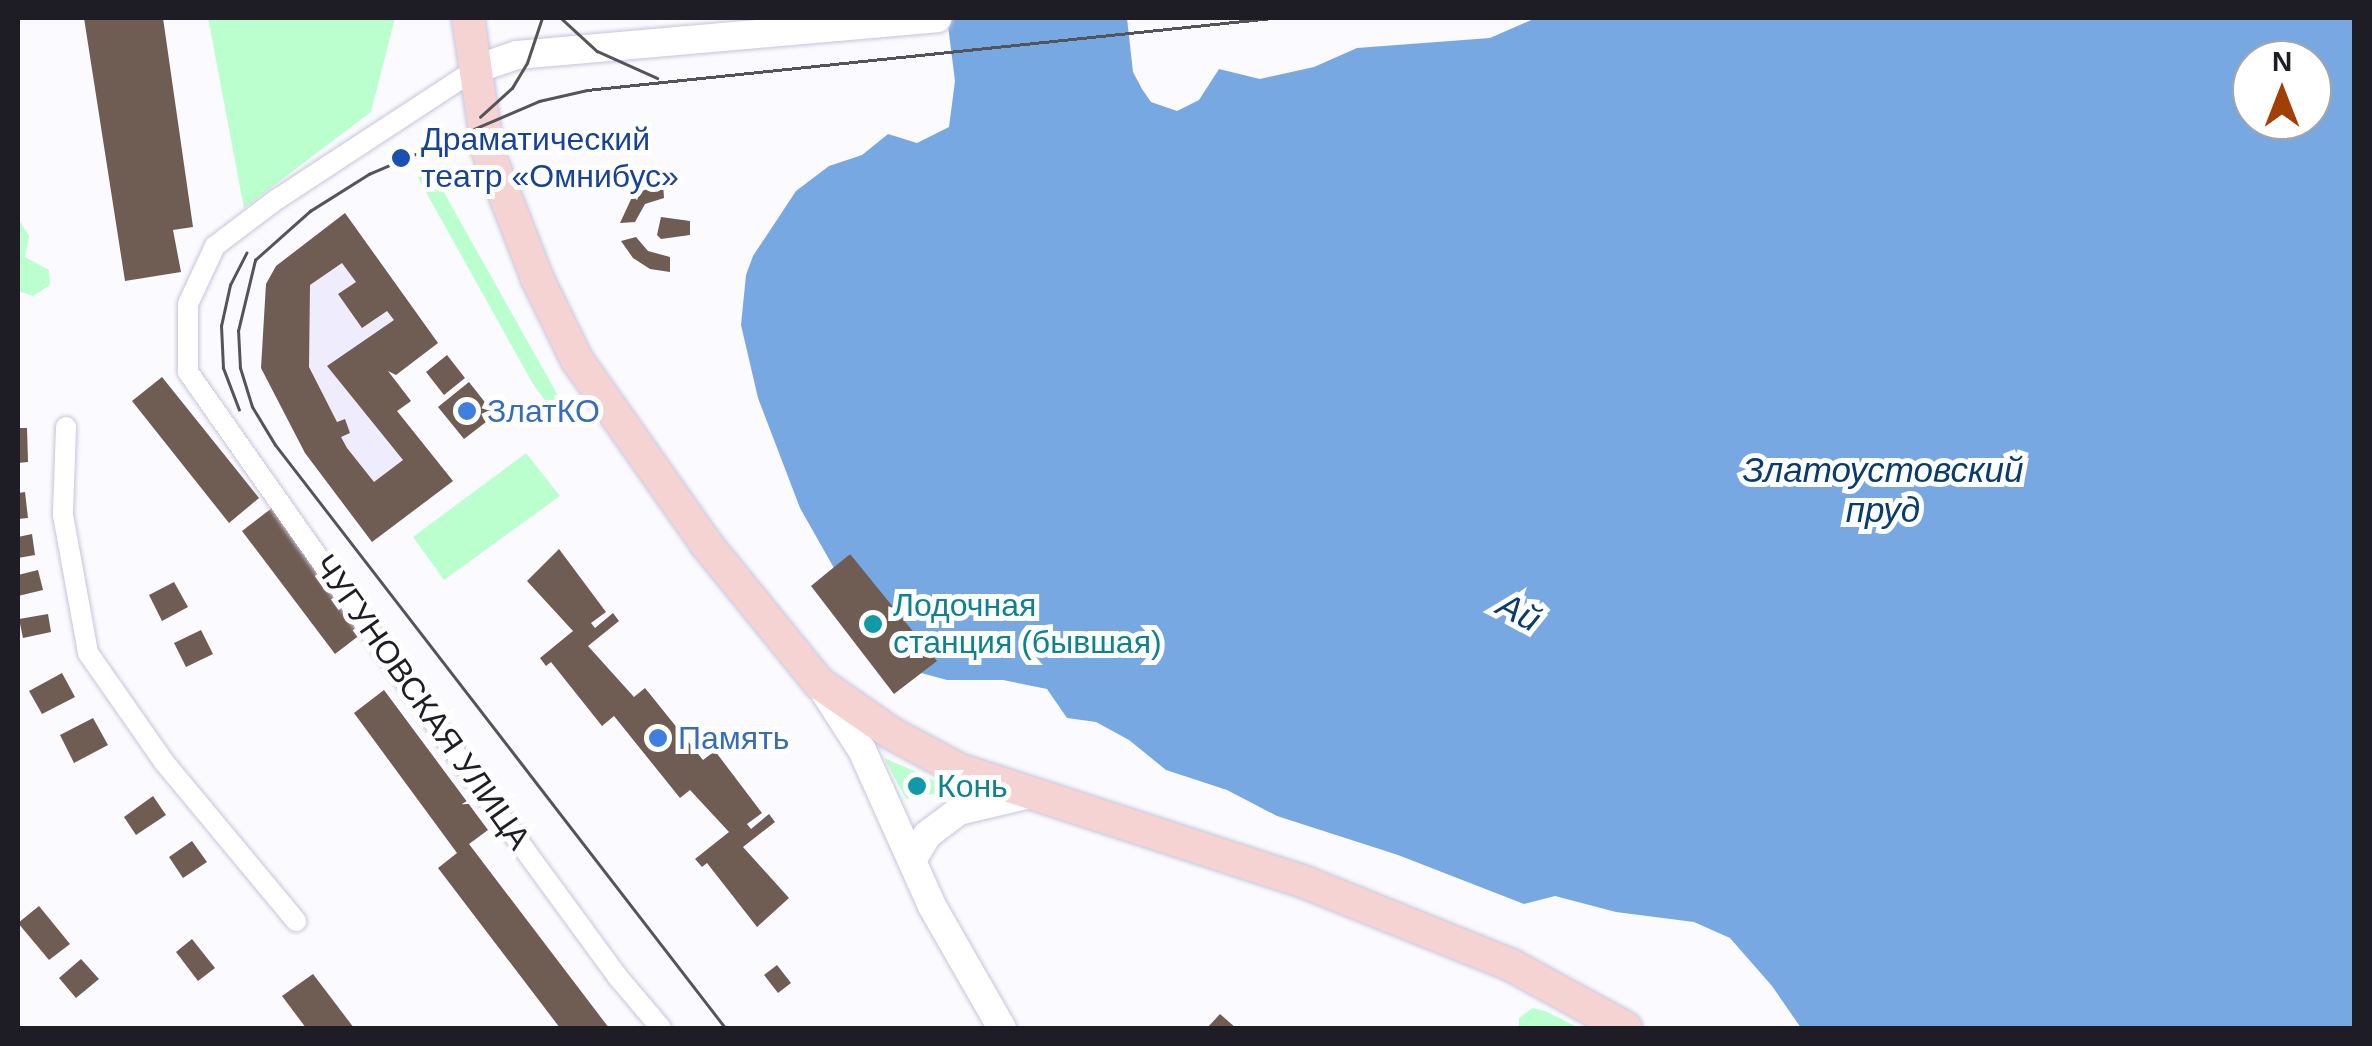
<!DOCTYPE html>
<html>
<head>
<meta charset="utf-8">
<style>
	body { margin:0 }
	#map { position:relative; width:2372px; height:1046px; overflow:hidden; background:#fbfbff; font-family:Helvetica,sans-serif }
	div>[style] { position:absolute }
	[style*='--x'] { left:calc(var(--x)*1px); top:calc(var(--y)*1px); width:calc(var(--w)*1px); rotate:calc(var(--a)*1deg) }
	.built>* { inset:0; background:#eeecfd }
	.green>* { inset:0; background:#bbffcf }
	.water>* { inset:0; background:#78a8e1 }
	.building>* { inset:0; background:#6f5c52 }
	.roads { filter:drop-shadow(0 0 2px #c7c4da) drop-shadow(0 0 2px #c7c4da) }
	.minor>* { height:20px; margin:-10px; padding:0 10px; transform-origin:10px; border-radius:10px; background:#fff }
	.secondary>* { height:28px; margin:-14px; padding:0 14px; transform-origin:14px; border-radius:14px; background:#fff }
	.primary>* { height:32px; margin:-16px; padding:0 16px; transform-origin:16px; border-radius:16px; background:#f5d3d2 }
	.tram>* { height:2.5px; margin:-1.25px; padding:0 1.25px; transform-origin:1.25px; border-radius:1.25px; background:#54545b }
	.dots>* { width:28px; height:28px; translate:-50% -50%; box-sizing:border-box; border:5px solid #fff; border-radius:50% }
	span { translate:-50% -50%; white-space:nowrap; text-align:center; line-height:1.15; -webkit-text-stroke:10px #fff; paint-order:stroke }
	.transit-label { font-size:32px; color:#164399 }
	.left { translate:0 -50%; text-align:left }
	.shop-label { font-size:32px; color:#366cbe }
	.culture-label { font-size:32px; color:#0d838f }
	.street-label { font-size:32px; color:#1e1d25 }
	.water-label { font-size:35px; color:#063c6f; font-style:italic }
	.frame { position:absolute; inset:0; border:20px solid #1e1d25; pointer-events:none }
	.north { position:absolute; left:2232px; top:40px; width:100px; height:100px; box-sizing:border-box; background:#fff; border:2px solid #a5a5a8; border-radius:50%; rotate:0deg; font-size:28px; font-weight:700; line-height:40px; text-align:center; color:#1e1d25 }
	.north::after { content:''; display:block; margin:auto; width:35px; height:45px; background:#a23f05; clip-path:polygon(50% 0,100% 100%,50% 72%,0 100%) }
</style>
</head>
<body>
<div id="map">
	<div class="built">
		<div style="clip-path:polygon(345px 213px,438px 343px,396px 375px,388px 371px,411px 401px,398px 412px,453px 481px,372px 542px,305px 453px,261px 368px,266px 284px,276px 266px)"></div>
	</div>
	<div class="green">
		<div style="clip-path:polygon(208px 18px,395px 18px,371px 112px,244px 208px)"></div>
		<div style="clip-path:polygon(428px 173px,437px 180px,569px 415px,561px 423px,533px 384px,417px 176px)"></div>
		<div style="clip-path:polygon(18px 218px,29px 236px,25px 257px,49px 270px,50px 285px,33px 296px,18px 291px)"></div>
		<div style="clip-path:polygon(526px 453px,560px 496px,444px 580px,413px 537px)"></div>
		<div style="clip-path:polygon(884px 758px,912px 770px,954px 790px,906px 799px)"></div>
		<div style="clip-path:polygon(1532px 1008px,1545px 1011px,1579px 1028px,1519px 1028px,1519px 1018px)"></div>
	</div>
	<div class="water">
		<div style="clip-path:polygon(evenodd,947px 18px,1127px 18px,1133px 72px,1142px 89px,1151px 102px,1177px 111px,1199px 100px,1219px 69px,1260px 79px,1314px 67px,1357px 48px,1490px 38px,1536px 18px,2354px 18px,2354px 1028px,1801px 1028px,1772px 986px,1730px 938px,1694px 922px,1616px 912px,1555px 896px,1524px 904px,1398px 855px,1277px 816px,1227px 790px,1166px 770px,1129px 740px,1096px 722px,1067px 718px,1047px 689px,1003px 680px,947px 680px,921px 673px,850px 554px,834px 568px,800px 508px,758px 398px,741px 325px,746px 275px,753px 256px,796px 191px,829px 166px,862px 155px,888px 134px,917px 143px,949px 127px,955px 81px,947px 18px,2252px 60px,2312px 60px,2312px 120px,2252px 120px,2252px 60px)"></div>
	</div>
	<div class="building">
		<div style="clip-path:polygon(84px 18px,163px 18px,193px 227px,173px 230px,181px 272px,125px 281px)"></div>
		<div style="clip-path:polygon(663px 182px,664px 198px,645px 204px,635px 222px,620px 223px,633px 195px)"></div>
		<div style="clip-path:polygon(evenodd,345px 213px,438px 343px,396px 375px,388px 371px,411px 401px,397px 411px,453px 481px,372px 542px,305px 453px,261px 368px,266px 284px,276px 266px,345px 213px,342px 263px,356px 282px,338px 294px,362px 328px,387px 311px,394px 320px,327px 366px,403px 460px,374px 482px,347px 448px,341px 437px,350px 433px,345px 419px,337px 422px,309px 367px,310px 285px,342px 263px)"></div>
		<div style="clip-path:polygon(661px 217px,690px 221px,690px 235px,661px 239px,657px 235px)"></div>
		<div style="clip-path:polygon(636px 237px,648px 251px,670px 257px,670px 272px,650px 269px,633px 258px,621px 241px)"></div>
		<div style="clip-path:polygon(447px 355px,465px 378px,444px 395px,426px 372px)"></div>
		<div style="clip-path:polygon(162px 377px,259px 498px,229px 523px,132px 401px)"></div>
		<div style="clip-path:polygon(469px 382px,495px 415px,464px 439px,438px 407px)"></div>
		<div style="clip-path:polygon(18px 428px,27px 428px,28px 462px,18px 463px)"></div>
		<div style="clip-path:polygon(25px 492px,28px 518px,18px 519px,18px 493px)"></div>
		<div style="clip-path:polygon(272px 508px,365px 631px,335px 654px,242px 531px)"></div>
		<div style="clip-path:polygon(32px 534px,35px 555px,18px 558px,18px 537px)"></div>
		<div style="clip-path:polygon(559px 549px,606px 612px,591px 623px,595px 628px,613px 613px,619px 621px,588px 646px,634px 697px,645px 688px,703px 760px,715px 751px,762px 813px,747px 824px,751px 829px,769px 814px,775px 822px,743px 847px,789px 898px,757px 927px,707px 863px,702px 867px,695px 859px,729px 832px,690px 790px,680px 798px,614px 716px,602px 726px,551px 662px,546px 666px,540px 658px,573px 631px,527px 581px)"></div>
		<div style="clip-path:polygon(850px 554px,937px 661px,894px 694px,811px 586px)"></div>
		<div style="clip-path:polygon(38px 570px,43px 590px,18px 596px,18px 575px)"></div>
		<div style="clip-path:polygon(174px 582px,188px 607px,162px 621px,149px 595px)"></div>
		<div style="clip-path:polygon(48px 614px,51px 632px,23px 638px,19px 619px)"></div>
		<div style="clip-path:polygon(201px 630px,213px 654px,186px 667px,174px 643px)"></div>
		<div style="clip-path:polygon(62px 673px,75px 697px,42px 714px,29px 691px)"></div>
		<div style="clip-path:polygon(384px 690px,488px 830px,469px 844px,609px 1028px,560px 1028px,438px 868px,457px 853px,354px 713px)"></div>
		<div style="clip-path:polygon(93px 718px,108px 745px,74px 763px,60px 735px)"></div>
		<div style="clip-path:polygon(153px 796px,166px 815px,136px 835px,124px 817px)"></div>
		<div style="clip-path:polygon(192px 841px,207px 862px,183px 878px,169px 857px)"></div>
		<div style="clip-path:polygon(39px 906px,70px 944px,49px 960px,18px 923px)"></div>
		<div style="clip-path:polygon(192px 939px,215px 968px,198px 981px,176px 952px)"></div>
		<div style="clip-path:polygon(81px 959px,99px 979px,76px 998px,59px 978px)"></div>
		<div style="clip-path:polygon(777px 965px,791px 983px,778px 993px,764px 975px)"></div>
		<div style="clip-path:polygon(313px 974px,354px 1028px,306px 1028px,282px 996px)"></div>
		<div style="clip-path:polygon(1220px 1014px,1236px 1028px,1207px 1028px)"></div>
	</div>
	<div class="roads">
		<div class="minor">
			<div style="--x:476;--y:69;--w:238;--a:146.8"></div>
			<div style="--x:277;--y:199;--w:78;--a:142.8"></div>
			<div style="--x:215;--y:246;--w:64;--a:115"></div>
			<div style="--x:188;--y:304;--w:68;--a:90"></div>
			<div style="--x:188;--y:372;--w:524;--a:54.95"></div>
			<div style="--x:489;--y:801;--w:217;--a:53.8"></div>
			<div style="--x:617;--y:976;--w:68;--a:49.8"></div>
			<div style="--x:66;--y:427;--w:88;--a:92"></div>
			<div style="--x:63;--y:515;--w:140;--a:79.7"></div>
			<div style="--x:88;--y:653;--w:133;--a:55.1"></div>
			<div style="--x:164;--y:762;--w:207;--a:50.3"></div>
		</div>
		<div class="secondary">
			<div style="--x:476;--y:69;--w:43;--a:-18.9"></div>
			<div style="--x:517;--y:55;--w:422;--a:-5"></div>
			<div style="--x:822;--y:688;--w:74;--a:57.2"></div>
			<div style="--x:862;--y:750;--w:171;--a:65.8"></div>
			<div style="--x:932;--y:906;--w:141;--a:60.2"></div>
			<div style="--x:914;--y:857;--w:26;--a:-59"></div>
			<div style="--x:927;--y:835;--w:40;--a:-37"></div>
			<div style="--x:959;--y:811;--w:77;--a:-13.5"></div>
		</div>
		<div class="primary">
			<div style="--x:468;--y:18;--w:135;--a:81.5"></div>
			<div style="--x:488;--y:152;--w:135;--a:68.7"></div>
			<div style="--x:537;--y:278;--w:91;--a:64"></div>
			<div style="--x:577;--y:360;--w:226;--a:54.9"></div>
			<div style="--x:707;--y:545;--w:178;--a:50.9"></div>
			<div style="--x:819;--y:683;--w:88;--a:34.8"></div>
			<div style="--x:891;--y:733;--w:78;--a:28.2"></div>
			<div style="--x:960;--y:770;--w:365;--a:18"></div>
			<div style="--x:1307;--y:883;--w:220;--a:21.9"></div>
			<div style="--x:1511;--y:965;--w:131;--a:28.7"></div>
		</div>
	</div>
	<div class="tram">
		<div style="--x:561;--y:18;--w:49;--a:42.5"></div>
		<div style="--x:597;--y:51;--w:66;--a:24.2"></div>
		<div style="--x:480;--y:117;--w:43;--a:-42.2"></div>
		<div style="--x:512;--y:88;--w:29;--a:-59"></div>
		<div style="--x:527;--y:63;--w:47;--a:-71.6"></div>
		<div style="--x:239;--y:410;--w:45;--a:-110.9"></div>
		<div style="--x:223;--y:368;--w:42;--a:-92.7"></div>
		<div style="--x:221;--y:326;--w:42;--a:-77.6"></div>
		<div style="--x:230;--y:285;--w:36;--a:-63"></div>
		<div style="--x:725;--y:1028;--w:736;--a:-127.66"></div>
		<div style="--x:275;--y:445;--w:44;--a:-121.2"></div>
		<div style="--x:252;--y:407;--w:41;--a:-107.1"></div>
		<div style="--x:240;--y:368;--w:37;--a:-93"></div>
		<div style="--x:238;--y:331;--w:73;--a:-76.5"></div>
		<div style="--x:255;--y:260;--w:74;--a:-41.7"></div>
		<div style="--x:310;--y:211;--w:70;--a:-32.1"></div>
		<div style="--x:369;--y:174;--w:185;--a:-23.2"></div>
		<div style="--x:539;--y:101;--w:49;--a:-12.9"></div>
		<div style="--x:587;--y:90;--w:689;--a:-6"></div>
	</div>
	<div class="dots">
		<div style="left:401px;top:158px;background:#1a4fb4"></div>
		<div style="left:467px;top:411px;background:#3f7fe0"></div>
		<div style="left:873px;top:624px;background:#0f9aa8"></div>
		<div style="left:658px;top:738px;background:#3f7fe0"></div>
		<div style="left:917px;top:786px;background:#0f9aa8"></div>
	</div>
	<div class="transit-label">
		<span class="left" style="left:421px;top:158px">Драматический<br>театр «Омнибус»</span>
	</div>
	<div class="shop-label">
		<span class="left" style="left:487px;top:411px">ЗлатКО</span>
		<span class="left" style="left:678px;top:738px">Память</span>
	</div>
	<div class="culture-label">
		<span class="left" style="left:893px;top:624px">Лодочная<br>станция (бывшая)</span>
		<span class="left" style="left:937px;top:786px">Конь</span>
	</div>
	<div class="street-label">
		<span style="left:422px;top:702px;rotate:55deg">ЧУГУНОВСКАЯ УЛИЦА</span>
	</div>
	<div class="water-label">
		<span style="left:1883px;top:490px">Златоустовский<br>пруд</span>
		<span style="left:1519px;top:612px;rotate:28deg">Ай</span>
	</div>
	<div class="frame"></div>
	<div class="north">N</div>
</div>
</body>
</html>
